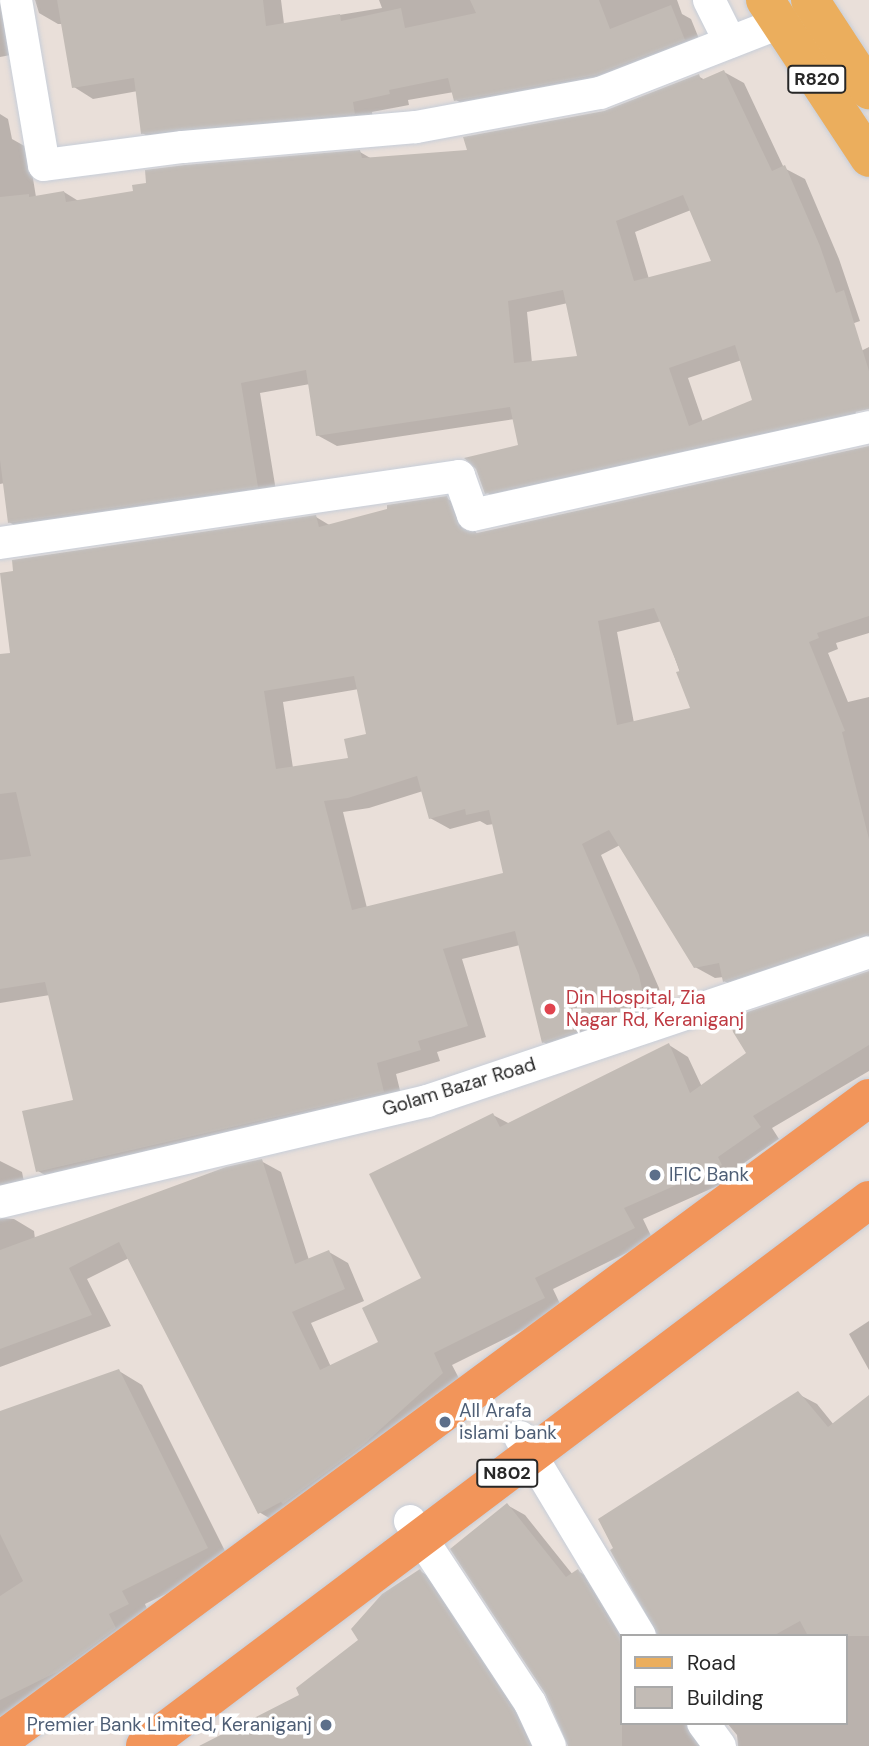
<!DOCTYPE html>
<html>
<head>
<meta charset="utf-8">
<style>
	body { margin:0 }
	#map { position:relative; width:869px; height:1746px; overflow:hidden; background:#e9dfd9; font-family:"DM Sans",sans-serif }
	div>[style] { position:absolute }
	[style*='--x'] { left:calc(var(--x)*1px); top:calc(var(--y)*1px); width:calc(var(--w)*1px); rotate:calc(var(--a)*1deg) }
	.shadow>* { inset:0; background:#0003 }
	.building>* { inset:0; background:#c2bbb5 }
	.roads { filter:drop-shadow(0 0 2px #c7ced9) drop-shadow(0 0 2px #c7ced9) }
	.minor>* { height:32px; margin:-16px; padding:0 16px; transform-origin:16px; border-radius:16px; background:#fff }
	.primary>* { height:38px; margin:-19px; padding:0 19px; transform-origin:19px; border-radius:19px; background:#ebae5d }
	.trunk>* { height:38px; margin:-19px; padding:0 19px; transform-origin:19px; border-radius:19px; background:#f2955a }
	.dots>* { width:19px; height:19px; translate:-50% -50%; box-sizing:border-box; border:4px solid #fff; border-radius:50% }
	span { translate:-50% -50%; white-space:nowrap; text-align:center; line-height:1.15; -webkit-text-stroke:7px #fff; paint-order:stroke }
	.shield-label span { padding:2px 5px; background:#fff; border:2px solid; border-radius:5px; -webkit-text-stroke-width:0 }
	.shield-label { font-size:18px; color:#272727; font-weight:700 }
	.health-label { font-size:19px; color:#be3a42 }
	.left { translate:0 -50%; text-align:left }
	.street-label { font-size:19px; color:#272727 }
	.service-label { font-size:19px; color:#4e5e75 }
	.right { translate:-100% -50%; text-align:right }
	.legend { position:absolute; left:620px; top:1634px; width:228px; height:91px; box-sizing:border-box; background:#fff; border:2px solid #a9a9a9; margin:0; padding:9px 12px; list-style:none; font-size:21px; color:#272727 }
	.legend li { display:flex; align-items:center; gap:14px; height:35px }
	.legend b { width:35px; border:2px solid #a9a9a9 }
</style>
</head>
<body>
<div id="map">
	<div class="shadow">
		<div style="clip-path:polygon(0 0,22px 0,21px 53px,0 57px)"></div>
		<div style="clip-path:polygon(35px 0,281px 0,284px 24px,382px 8px,379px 0,677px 0,682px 14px,691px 19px,704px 51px,475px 111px,456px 100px,454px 92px,408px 100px,409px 105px,372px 112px,374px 124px,162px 144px,142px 133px,138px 91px,93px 99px,74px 87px,63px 24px,58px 24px,39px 13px)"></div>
		<div style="clip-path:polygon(evenodd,724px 72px,744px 83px,784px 168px,805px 179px,839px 259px,860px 321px,834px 330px,859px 425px,506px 504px,486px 492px,520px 446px,515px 419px,337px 446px,317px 435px,310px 384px,260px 393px,277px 497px,29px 534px,9px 522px,5px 483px,0 484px,0 114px,8px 119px,12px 139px,28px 148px,36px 197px,64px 192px,80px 202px,360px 152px,372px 159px,469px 151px,604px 113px,698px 76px,705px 80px,724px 72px,691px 210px,713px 262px,649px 279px,635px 232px,691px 210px,724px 72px,568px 303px,579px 358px,532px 363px,527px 312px,568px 303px,724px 72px,742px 360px,754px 401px,703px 422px,688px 378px,742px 360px)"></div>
		<div style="clip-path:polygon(869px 347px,869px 383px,855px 354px)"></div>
		<div style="clip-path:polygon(evenodd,446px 498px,466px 510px,477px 535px,869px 526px,869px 633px,836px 643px,838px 649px,828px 653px,848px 702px,869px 697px,869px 950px,744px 992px,724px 981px,724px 977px,715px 978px,695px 967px,620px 845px,601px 855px,659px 988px,665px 1019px,563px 1053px,543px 1042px,520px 945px,462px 959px,486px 1037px,437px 1052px,440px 1061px,396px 1074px,403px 1103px,57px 1182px,38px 1171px,75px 1102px,50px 995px,0 1003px,0 729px,316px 517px,331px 526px,446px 498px,662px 621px,693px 710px,634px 723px,617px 632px,662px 621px,446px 498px,359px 689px,368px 735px,351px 760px,293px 768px,283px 702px,359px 689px,446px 498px,423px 791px,430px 818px,450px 829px,480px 821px,487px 825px,494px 824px,505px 874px,367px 908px,343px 812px,369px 808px,423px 791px)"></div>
		<div style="clip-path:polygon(869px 973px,869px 1071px,772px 1128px,779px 1139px,737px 1168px,740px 1176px,643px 1219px,653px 1240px,553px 1289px,563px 1310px,452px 1365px,462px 1384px,279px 1524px,259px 1512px,129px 1258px,87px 1279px,111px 1326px,0 1367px,0 1161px,22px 1172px,26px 1192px,6px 1200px,1px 1218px,14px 1219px,34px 1231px,35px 1239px,261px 1161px,281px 1172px,309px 1260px,329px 1252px,348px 1263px,364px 1301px,311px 1323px,331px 1367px,381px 1342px,423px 1279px,493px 1115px,510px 1124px,669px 1045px,688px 1057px,702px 1087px)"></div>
		<div style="clip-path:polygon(869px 1321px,869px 1370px,849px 1334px)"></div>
		<div style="clip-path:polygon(119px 1371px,142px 1385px,231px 1563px,145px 1604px,151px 1618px,0 1725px,0 1413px)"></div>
		<div style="clip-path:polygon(798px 1394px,817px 1404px,834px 1425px,869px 1397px,869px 1746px,738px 1746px,737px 1735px,727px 1723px,846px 1723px,846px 1636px,660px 1636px)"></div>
		<div style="clip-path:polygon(507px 1505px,525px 1515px,573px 1575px,578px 1571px,597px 1582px,622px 1636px,622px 1723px,707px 1723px,706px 1746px,570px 1746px)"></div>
		<div style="clip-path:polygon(420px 1571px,438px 1582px,542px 1746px,203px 1746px,301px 1696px,360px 1641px)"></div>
	</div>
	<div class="building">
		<div style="clip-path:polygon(57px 0,263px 0,266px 26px,340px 14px,341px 21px,401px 8px,405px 28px,476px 13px,470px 0,599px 0,610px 29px,671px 5px,685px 40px,595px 75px,454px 101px,448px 78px,389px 90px,390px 94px,353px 102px,355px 114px,141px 134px,134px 78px,72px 88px)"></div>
		<div style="clip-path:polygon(evenodd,724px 70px,772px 171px,785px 165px,820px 246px,836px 293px,844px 290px,869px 371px,869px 409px,485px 494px,476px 469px,464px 458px,518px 445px,510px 407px,316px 436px,306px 370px,241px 383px,258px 487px,8px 523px,0 460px,0 197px,29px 194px,29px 197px,64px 191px,66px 202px,133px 191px,132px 185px,146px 183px,145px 170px,185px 165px,360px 150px,362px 158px,467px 150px,463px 137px,604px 111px,699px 74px,701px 80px,724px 70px,683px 195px,711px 261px,634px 281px,616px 221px,683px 195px,724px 70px,563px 290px,577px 356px,514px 363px,508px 301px,563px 290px,724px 70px,735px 345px,752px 400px,689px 426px,669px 368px,735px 345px)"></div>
		<div style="clip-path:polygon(evenodd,869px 446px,869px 616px,817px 633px,819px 638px,809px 642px,845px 731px,842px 732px,869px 839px,869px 934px,723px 982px,719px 963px,694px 968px,609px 830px,582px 844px,639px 975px,646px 1008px,542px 1043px,515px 931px,443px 949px,468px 1026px,418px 1041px,421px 1050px,377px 1063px,384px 1092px,36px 1172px,22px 1111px,73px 1100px,45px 982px,0 989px,0 860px,31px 856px,16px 792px,0 794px,0 654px,10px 653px,0 573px,13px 571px,12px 560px,316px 515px,319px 527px,387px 509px,387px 505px,447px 496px,460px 528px,477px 533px,869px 446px,654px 608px,680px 671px,676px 672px,690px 708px,617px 725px,598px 621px,654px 608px,869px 446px,354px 676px,366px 734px,344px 739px,348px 758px,276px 769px,264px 691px,354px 676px,869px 446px,417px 776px,429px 819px,465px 809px,466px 815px,489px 810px,503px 873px,352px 910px,324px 801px,348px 798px,417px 776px)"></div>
		<div style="clip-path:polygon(869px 971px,869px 1045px,753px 1116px,761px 1127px,718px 1157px,722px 1165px,624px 1208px,635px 1228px,535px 1278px,545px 1298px,434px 1353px,443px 1373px,363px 1445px,283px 1504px,281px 1502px,258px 1514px,119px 1242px,69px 1268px,92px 1315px,0 1349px,0 1250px,226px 1167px,262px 1159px,295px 1264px,329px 1250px,345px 1289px,292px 1312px,320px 1370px,378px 1342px,362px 1308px,421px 1278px,369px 1174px,493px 1113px,500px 1127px,669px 1043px,690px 1093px,746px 1053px,733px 1032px,730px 1018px)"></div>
		<div style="clip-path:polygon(119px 1369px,208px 1548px,122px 1591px,129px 1604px,109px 1614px,116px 1628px,57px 1672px,0 1700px,0 1596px,23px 1581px,0 1534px,0 1411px)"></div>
		<div style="clip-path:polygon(798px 1391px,828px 1427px,869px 1395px,869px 1636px,808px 1636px,800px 1621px,773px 1636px,658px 1636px,610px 1550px,613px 1548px,598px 1519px)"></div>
		<div style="clip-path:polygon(507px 1503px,566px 1577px,578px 1569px,622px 1642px,622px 1746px,568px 1746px,545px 1693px,450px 1549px)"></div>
		<div style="clip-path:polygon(420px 1569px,514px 1712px,530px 1746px,199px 1746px,299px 1695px,296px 1688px,358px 1640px,351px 1629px,382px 1594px)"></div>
	</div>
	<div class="roads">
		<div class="minor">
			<div style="--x:16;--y:0;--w:167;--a:80.4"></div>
			<div style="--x:44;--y:165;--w:140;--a:-7.4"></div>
			<div style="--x:183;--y:147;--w:234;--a:-4.9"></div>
			<div style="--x:416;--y:127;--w:187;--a:-10.5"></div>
			<div style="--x:600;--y:93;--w:193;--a:-21.3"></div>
			<div style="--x:709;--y:0;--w:47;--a:63.4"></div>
			<div style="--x:0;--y:543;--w:464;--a:-8.3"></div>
			<div style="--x:459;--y:476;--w:41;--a:70.3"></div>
			<div style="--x:473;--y:515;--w:406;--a:-12.5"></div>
			<div style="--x:0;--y:1202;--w:439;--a:-13.3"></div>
			<div style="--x:427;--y:1101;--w:466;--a:-18.6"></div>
			<div style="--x:520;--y:1437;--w:232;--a:58.9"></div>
			<div style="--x:410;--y:1521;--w:218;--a:56.6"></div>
			<div style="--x:530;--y:1703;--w:47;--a:65.1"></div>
			<div style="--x:703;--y:1723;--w:29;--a:54"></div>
		</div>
		<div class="primary">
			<div style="--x:765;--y:0;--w:189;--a:56.6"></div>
			<div style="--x:810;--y:0;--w:108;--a:56.8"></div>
		</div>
		<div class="trunk">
			<div style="--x:0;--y:1741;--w:1081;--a:-36.5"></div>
			<div style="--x:145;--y:1746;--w:907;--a:-37.02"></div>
		</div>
	</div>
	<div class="dots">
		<div style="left:550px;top:1009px;background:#e0444e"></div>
		<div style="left:655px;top:1175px;background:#5c6f8a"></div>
		<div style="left:445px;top:1422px;background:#5c6f8a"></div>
		<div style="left:326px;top:1725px;background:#5c6f8a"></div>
	</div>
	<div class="shield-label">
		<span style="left:817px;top:79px">R820</span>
		<span style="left:507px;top:1473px">N802</span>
	</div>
	<div class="health-label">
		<span class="left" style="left:566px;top:1009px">Din Hospital, Zia<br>Nagar Rd, Keraniganj</span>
	</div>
	<div class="street-label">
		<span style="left:459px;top:1087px;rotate:-17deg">Golam Bazar Road</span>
	</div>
	<div class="service-label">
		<span class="left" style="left:669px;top:1175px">IFIC Bank</span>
		<span class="left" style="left:459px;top:1422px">All Arafa<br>islami bank</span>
		<span class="right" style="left:312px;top:1725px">Premier Bank Limited, Keraniganj</span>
	</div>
	<ul class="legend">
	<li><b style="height:9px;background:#ebae5d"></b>Road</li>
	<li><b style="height:19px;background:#c2bbb5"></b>Building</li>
	</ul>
</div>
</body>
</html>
